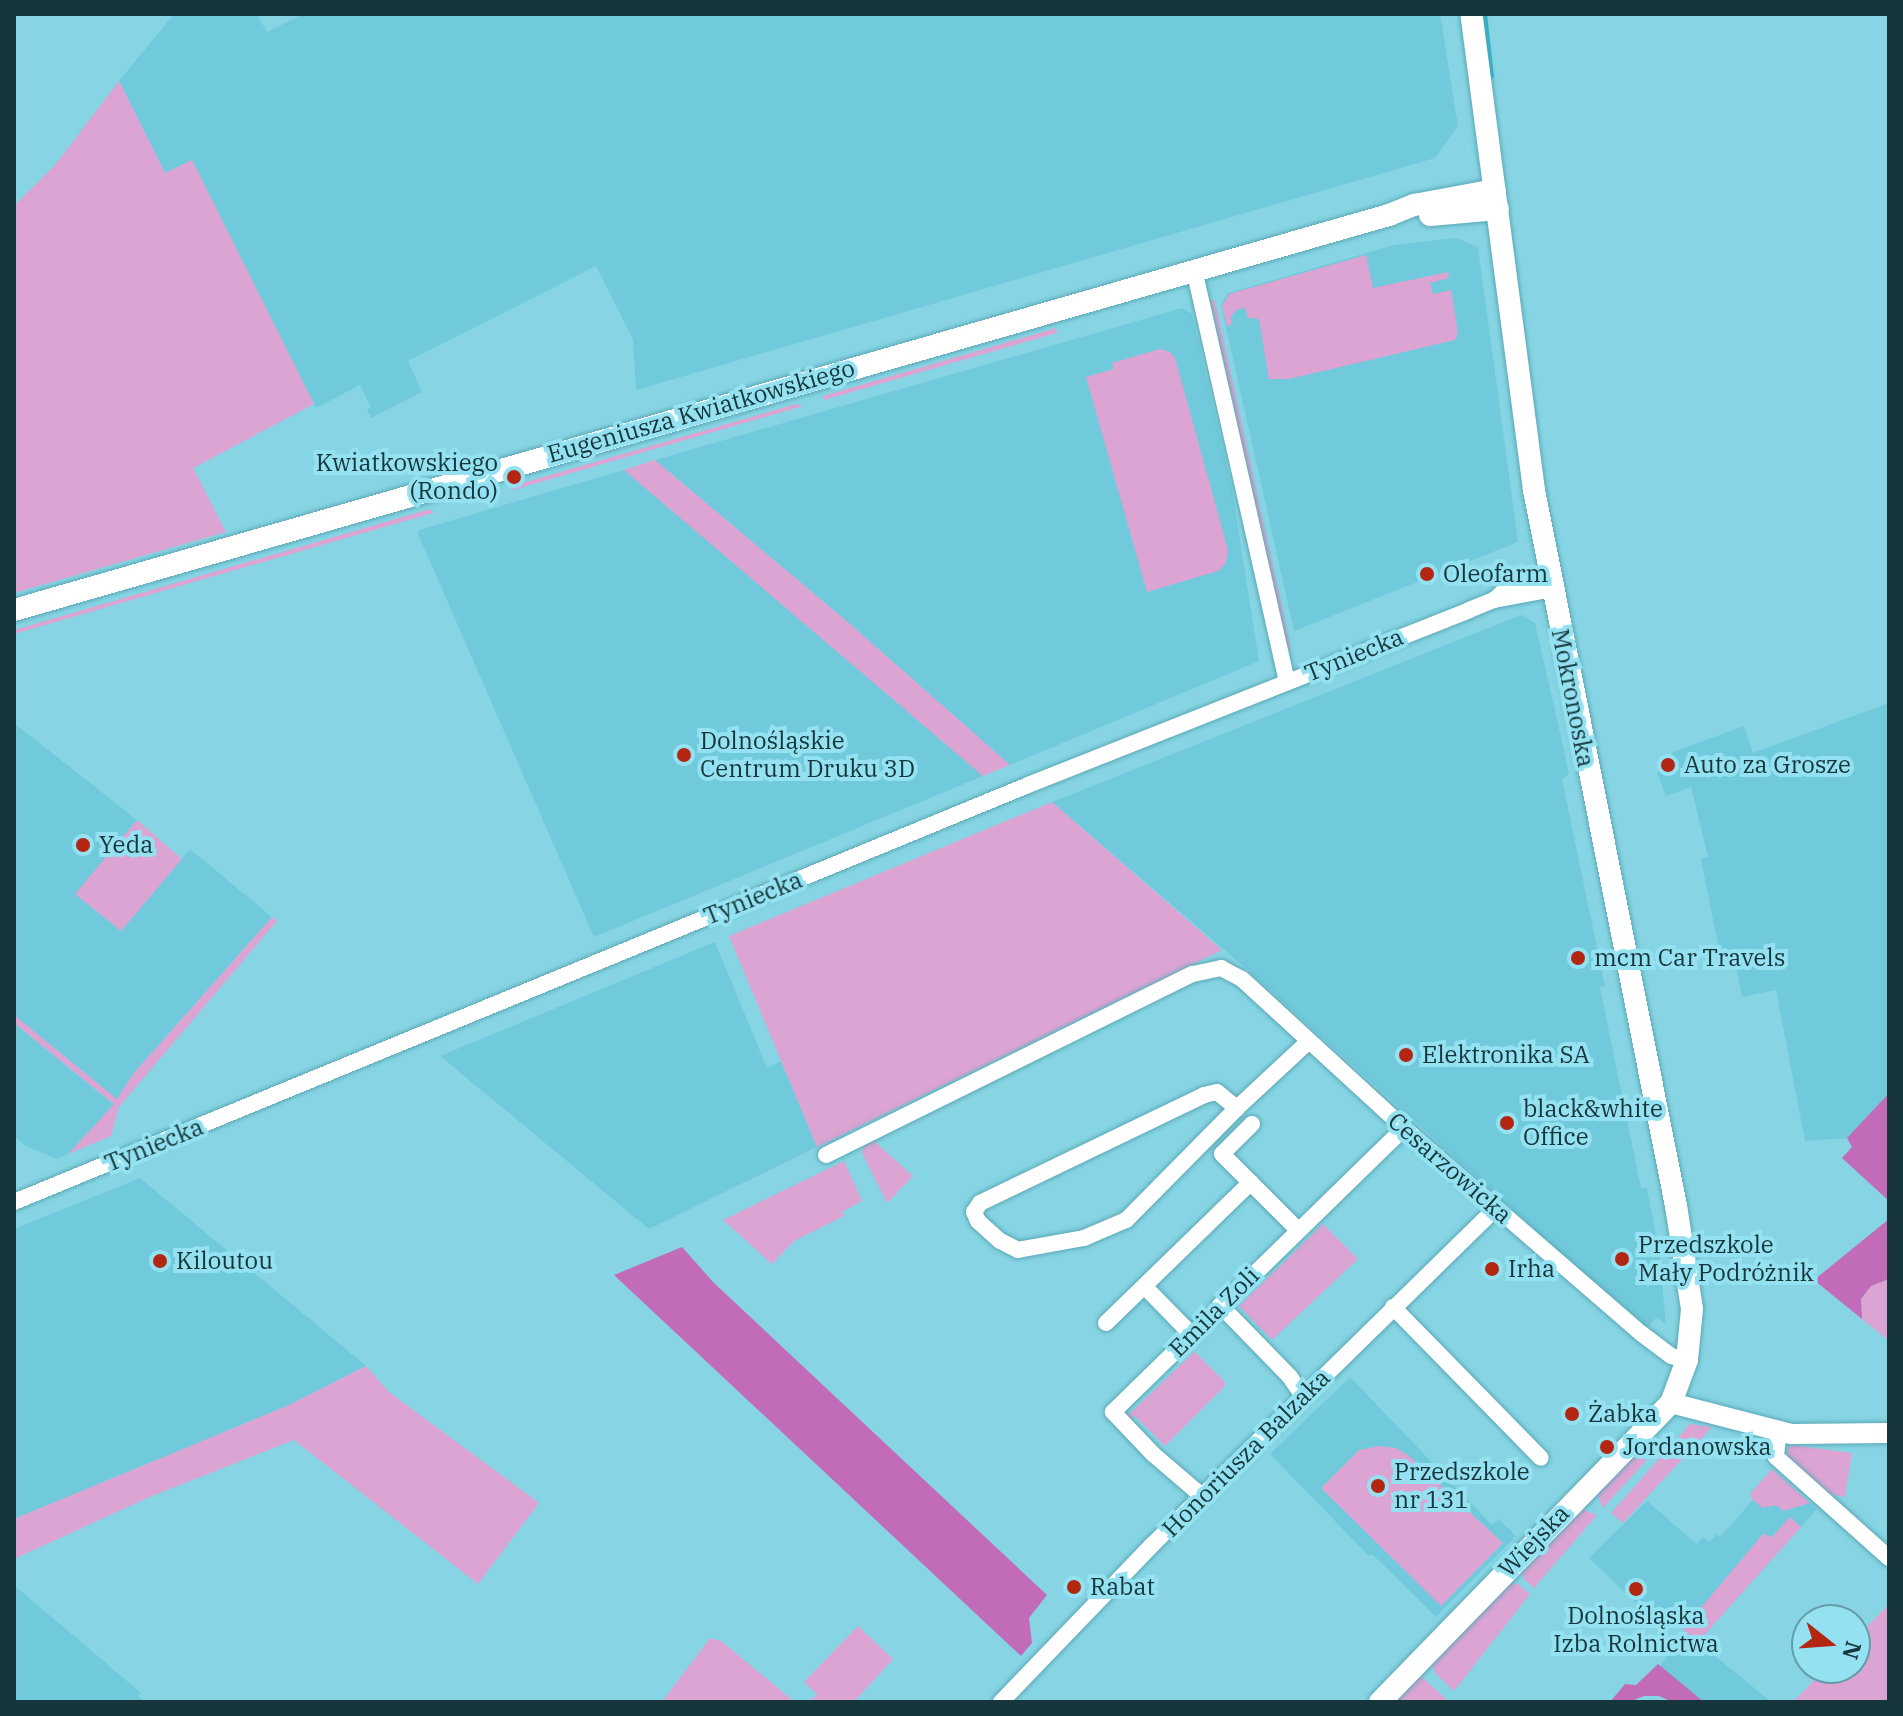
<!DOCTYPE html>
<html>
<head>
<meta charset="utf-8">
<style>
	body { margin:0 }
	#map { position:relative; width:1903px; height:1716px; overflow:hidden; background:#87d5e4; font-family:"IBM Plex Serif",serif }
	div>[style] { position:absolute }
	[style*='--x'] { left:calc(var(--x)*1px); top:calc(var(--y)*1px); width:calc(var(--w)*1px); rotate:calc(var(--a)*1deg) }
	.built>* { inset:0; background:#70cadb }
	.green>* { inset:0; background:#dba4d3 }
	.forest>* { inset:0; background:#c26bb8 }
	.stream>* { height:4px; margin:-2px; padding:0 2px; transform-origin:2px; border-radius:2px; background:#21b4cb }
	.roads { filter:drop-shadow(0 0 2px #5ba8b7) drop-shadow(0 0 2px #5ba8b7) }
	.minor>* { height:16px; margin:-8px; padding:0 8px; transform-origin:8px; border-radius:8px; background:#fff }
	.tertiary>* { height:20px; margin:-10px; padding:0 10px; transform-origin:10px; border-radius:10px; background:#fff }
	.secondary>* { height:22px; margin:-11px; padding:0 11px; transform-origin:11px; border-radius:11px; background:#fff }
	.dots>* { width:22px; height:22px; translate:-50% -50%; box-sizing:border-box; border:4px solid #94e2f1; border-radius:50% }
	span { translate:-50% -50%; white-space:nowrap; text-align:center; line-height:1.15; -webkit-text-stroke:8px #94e2f1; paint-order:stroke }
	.street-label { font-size:24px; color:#16363c }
	.poi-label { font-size:24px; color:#16363c }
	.right { translate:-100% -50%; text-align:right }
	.left { translate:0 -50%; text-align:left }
	.frame { position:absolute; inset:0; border:16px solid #16363c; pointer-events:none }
	.north { position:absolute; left:1791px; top:1604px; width:80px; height:80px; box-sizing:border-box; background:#94e2f1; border:2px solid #629da9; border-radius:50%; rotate:107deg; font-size:22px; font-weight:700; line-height:32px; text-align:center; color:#16363c }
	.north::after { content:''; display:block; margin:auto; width:28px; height:36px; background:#b32612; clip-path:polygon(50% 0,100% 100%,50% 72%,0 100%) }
</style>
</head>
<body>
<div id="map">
	<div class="built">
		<div style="clip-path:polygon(174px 14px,257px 14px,267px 32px,303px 14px,1440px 14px,1458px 126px,1435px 158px,636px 390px,633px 339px,596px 266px,408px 361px,422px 392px,371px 418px,367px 410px,371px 407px,360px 385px,316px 408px,192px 160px,165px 173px,119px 81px)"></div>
		<div style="clip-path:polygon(1456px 238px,1478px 247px,1518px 542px,1294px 631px,1221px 305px,1228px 293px,1394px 245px)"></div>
		<div style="clip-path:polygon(1182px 308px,1192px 314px,1232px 489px,1259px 661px,1010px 765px,850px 624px,655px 460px)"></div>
		<div style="clip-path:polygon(624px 470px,799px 617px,983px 776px,594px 937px,418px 534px,419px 530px)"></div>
		<div style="clip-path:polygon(1521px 615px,1535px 623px,1556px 715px,1569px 774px,1562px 779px,1605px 986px,1600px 988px,1641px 1188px,1647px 1188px,1659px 1252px,1666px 1324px,1657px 1317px,1645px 1329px,1242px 965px,1052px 802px)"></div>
		<div style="clip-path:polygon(1889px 703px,1889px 1093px,1847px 1138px,1805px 1141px,1776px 990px,1742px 997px,1736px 965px,1718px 944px,1701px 859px,1708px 857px,1691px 787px,1666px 796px,1657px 773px,1673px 752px,1744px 726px,1753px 753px)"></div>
		<div style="clip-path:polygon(14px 723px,137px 820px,76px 894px,121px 931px,190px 849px,272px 917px,133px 1074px,117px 1099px,14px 1015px)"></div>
		<div style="clip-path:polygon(715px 942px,767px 1068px,781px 1061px,817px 1147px,649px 1229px,440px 1056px)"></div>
		<div style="clip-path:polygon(14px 1023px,114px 1105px,68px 1154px,57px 1159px,26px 1146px,14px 1136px)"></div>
		<div style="clip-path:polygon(140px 1178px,366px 1366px,289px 1405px,14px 1519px,14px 1229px)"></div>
		<div style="clip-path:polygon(1350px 1377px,1492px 1525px,1499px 1519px,1516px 1536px,1436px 1617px,1372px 1554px,1369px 1556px,1270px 1454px)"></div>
		<div style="clip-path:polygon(1772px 1469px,1817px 1509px,1698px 1642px,1769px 1700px,1704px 1702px,1660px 1666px,1686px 1631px,1667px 1616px,1658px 1624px,1589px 1558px,1647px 1501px,1697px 1544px,1703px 1537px,1710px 1542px,1717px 1534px,1720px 1537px,1754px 1499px,1750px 1494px)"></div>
		<div style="clip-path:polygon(14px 1585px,141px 1693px,138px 1696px,145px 1702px,14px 1702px)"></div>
	</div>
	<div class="green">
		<div style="clip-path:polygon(119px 81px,165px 173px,192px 160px,314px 404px,193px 468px,226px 532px,14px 593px,14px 206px,55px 165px)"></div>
		<div style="clip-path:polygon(1366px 255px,1373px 288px,1448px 272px,1449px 278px,1430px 283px,1433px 294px,1451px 290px,1458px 333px,1455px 340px,1289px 379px,1269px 379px,1259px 319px,1248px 318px,1245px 308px,1236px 310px,1231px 317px,1232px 324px,1227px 326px,1222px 306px,1229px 294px)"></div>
		<div style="clip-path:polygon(1210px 299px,1215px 301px,1291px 649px,1288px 651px)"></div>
		<div style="clip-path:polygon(1056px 328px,1057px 333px,824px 400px,823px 396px)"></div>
		<div style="clip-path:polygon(1160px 349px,1170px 352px,1175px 358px,1228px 550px,1226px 563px,1218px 571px,1147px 592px,1086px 377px,1114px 369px,1112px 363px)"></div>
		<div style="clip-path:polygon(796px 404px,803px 406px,513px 490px,512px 486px)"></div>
		<div style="clip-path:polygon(655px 460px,850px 624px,1010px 765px,983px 776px,624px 470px)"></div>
		<div style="clip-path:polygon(430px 509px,433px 513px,14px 634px,14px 630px)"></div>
		<div style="clip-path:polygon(1052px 802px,1222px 950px,817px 1147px,729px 936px)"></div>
		<div style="clip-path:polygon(137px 820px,182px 859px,121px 931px,75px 894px)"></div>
		<div style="clip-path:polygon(272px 917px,277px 921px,119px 1107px,111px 1136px,68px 1154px,114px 1104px,14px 1023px,14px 1015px,117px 1099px,133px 1074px)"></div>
		<div style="clip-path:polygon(874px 1141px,913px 1176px,887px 1203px,862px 1153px,864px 1146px)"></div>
		<div style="clip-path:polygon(844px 1161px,862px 1201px,842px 1212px,844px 1216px,794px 1241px,772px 1264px,723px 1220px)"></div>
		<div style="clip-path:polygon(1323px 1224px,1358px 1259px,1272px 1340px,1239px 1306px)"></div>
		<div style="clip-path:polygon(1889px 1279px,1889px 1341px,1862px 1319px,1861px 1299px,1871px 1286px)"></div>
		<div style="clip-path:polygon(1188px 1345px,1225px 1382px,1225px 1386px,1165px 1446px,1135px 1416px,1128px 1422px,1125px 1418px,1194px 1352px)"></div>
		<div style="clip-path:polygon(366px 1366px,389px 1392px,539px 1503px,478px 1584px,294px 1440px,152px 1496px,14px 1559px,14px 1519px,289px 1405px)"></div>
		<div style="clip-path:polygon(1690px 1424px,1712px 1427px,1623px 1523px,1611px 1513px)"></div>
		<div style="clip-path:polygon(1640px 1443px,1646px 1449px,1646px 1461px,1603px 1508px,1596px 1492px)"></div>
		<div style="clip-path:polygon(1792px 1445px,1852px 1453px,1845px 1497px,1830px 1494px,1787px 1456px,1788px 1448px)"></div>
		<div style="clip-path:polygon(1379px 1446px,1396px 1448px,1408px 1455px,1503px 1543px,1441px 1606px,1321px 1488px,1359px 1450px)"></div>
		<div style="clip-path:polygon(1772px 1469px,1810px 1503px,1783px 1511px,1776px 1505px,1763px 1508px,1753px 1500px,1750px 1494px)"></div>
		<div style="clip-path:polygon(1581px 1509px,1597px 1515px,1534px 1588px,1524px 1579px,1521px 1570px)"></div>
		<div style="clip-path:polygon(1790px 1517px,1801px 1527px,1697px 1643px,1683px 1629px,1763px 1534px,1772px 1537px)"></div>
		<div style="clip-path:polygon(1507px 1583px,1518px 1584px,1530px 1594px,1454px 1691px,1436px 1674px,1430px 1662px)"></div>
		<div style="clip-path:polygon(1889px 1604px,1889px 1702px,1793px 1702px,1826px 1668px,1855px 1668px,1855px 1639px)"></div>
		<div style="clip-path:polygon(858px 1626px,893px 1659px,854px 1702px,810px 1702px,817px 1694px,804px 1682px)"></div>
		<div style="clip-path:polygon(710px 1638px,721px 1641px,795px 1702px,662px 1702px)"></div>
		<div style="clip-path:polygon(1420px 1675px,1446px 1699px,1444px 1702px,1392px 1702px)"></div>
	</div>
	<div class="forest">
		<div style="clip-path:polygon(1889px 1093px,1889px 1201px,1842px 1158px,1852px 1147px,1847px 1138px)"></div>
		<div style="clip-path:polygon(1889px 1219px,1889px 1279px,1871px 1286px,1861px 1299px,1862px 1319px,1814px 1280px)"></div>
		<div style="clip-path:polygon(682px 1247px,714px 1283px,1047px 1595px,1029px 1618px,1032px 1643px,1021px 1656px,614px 1275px)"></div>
		<div style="clip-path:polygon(1658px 1664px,1704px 1702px,1673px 1702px,1659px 1696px,1644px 1696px,1629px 1702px,1610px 1702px,1625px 1684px,1636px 1685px)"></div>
	</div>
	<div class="stream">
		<div style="--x:1485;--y:14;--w:63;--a:83.7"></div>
	</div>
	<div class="roads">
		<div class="minor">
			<div style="--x:1194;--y:269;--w:423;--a:77.3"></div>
			<div style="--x:1494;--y:600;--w:59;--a:-10.7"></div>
			<div style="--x:1237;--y:1108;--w:158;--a:134.7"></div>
			<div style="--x:1126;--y:1220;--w:46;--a:156.8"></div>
			<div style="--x:1084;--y:1238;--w:67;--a:169.7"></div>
			<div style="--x:1018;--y:1250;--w:20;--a:-153"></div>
			<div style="--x:1000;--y:1241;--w:30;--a:-138"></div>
			<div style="--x:978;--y:1221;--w:10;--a:-114"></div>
			<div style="--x:974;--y:1212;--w:11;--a:-56"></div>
			<div style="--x:980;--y:1203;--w:249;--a:-25.7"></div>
			<div style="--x:1204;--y:1095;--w:13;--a:-13"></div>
			<div style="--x:1217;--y:1092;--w:26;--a:39"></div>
			<div style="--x:1237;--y:1108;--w:97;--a:-42.9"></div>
			<div style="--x:1252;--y:1124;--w:42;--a:135"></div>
			<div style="--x:1222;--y:1154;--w:107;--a:45"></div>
			<div style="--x:826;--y:1155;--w:409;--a:-26.3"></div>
			<div style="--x:1193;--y:974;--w:29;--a:-12"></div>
			<div style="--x:1221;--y:968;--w:24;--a:28"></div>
			<div style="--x:1242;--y:979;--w:220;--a:42.6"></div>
			<div style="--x:1404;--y:1128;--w:315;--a:40.9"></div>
			<div style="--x:1642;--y:1334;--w:36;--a:37"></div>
			<div style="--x:1671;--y:1356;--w:16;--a:14"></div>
			<div style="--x:14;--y:1202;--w:1096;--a:-22.35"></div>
			<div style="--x:1028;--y:785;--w:474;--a:-21.6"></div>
			<div style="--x:1469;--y:610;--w:27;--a:-22"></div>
			<div style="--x:1494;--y:600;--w:22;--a:-43"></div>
			<div style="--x:1510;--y:585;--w:42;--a:-18"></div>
			<div style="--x:1145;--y:1287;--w:66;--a:45.6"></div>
			<div style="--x:1220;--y:1305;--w:100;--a:45.8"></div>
			<div style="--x:1290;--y:1377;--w:23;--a:56"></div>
			<div style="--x:1393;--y:1307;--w:211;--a:45.6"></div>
			<div style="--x:1106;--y:1323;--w:202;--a:-44.2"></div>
			<div style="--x:1779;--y:1431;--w:26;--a:97"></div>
			<div style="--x:1776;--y:1457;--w:152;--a:41.8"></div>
			<div style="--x:1202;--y:1496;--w:65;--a:-139.4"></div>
			<div style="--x:1153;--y:1454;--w:58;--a:-133.6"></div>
			<div style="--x:1113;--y:1412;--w:407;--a:-44.3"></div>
			<div style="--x:1001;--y:1702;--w:218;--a:-46.1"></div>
			<div style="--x:1152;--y:1545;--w:480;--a:-44.4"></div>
		</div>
		<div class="tertiary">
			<div style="--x:1671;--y:1403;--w:124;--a:14.5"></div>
			<div style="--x:1791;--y:1434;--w:98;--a:-0.6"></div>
		</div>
		<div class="secondary">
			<div style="--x:1430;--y:215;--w:68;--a:-5"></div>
			<div style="--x:14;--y:610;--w:1431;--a:-16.03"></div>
			<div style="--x:1389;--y:215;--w:27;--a:-22"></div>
			<div style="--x:1414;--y:205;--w:82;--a:-10.5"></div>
			<div style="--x:1380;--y:1702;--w:417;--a:-45.8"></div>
			<div style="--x:1671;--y:1403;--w:46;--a:-69.6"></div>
			<div style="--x:1687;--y:1360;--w:51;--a:-84.4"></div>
			<div style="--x:1692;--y:1309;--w:104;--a:-98.8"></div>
			<div style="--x:1676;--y:1206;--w:730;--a:-101.22"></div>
			<div style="--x:1534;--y:490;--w:480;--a:-97.5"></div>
		</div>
	</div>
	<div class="dots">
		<div style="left:514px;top:477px;background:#b32612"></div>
		<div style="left:1427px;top:574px;background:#b32612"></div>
		<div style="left:684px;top:755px;background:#b32612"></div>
		<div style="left:1668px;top:765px;background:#b32612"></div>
		<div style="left:83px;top:845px;background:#b32612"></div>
		<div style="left:1578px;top:958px;background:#b32612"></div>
		<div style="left:1406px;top:1055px;background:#b32612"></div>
		<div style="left:1507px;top:1123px;background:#b32612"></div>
		<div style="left:1622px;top:1259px;background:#b32612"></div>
		<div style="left:160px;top:1261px;background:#b32612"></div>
		<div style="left:1492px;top:1269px;background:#b32612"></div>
		<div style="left:1572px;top:1414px;background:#b32612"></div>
		<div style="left:1607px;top:1447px;background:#b32612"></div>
		<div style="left:1378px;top:1486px;background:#b32612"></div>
		<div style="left:1074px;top:1587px;background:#b32612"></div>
		<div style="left:1636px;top:1589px;background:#b32612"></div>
	</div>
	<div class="street-label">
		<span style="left:701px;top:411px;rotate:-16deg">Eugeniusza Kwiatkowskiego</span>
		<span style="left:1354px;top:655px;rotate:-22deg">Tyniecka</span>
		<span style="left:1573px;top:698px;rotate:79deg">Mokronoska</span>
		<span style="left:753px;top:898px;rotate:-22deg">Tyniecka</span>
		<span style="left:154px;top:1145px;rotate:-22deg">Tyniecka</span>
		<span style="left:1450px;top:1168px;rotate:41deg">Cesarzowicka</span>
		<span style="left:1214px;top:1312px;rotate:-45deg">Emila Zoli</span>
		<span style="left:1246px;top:1453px;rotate:-45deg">Honoriusza Balzaka</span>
		<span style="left:1534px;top:1541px;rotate:-46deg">Wiejska</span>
	</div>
	<div class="poi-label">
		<span class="right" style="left:498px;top:477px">Kwiatkowskiego<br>(Rondo)</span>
		<span class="left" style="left:1443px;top:574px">Oleofarm</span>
		<span class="left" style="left:700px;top:755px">Dolnośląskie<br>Centrum Druku 3D</span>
		<span class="left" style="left:1684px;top:765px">Auto za Grosze</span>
		<span class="left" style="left:99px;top:845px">Yeda</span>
		<span class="left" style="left:1594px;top:958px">mcm Car Travels</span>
		<span class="left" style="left:1422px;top:1055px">Elektronika SA</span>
		<span class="left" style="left:1523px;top:1123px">black&amp;white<br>Office</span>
		<span class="left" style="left:1638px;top:1259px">Przedszkole<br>Mały Podróżnik</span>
		<span class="left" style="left:176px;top:1261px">Kiloutou</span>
		<span class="left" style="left:1508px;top:1269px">Irha</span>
		<span class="left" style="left:1588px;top:1414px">Żabka</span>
		<span class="left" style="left:1623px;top:1447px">Jordanowska</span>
		<span class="left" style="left:1394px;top:1486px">Przedszkole<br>nr 131</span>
		<span class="left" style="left:1090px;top:1587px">Rabat</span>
		<span style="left:1636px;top:1630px">Dolnośląska<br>Izba Rolnictwa</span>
	</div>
	<div class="frame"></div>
	<div class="north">N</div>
</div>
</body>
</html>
